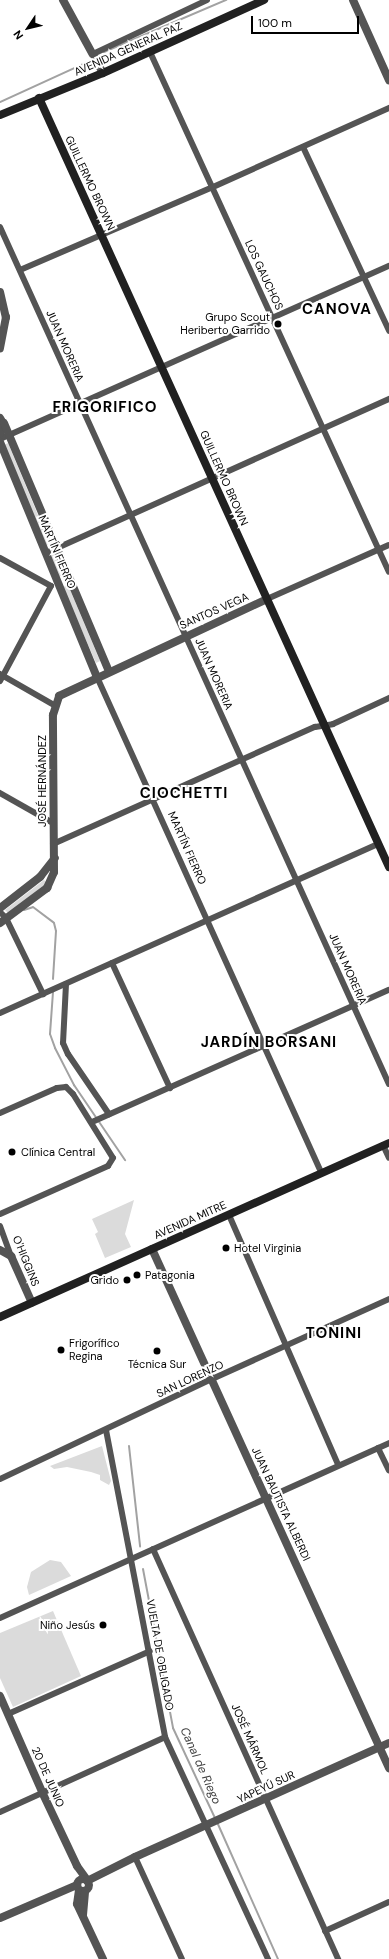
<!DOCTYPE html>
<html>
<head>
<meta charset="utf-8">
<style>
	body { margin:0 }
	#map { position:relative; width:389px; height:1959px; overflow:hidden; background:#fff; font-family:"DM Sans",sans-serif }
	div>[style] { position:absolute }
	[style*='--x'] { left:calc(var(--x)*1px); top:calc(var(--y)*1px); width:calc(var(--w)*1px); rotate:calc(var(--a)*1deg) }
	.green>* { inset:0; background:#dbdbdb }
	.stream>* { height:2px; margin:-1px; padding:0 1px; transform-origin:1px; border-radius:1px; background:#a2a2a2 }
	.minor>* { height:6px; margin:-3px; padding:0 3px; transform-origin:3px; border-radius:3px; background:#545454 }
	.tertiary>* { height:8px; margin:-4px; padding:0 4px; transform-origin:4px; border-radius:4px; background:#545454 }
	.tertiary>.ring { margin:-4px; padding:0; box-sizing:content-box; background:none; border:8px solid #545454; border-radius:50% }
	.secondary>* { height:8px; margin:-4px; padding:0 4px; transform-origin:4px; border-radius:4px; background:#212121 }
	.dots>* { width:11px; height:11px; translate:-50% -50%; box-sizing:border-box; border:2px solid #fff; border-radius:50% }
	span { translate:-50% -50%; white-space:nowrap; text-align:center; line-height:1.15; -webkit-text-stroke:4px #fff; paint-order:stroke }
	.street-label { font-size:11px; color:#000 }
	.poi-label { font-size:11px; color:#000 }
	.right { translate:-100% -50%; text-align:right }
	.left { translate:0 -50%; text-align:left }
	.water-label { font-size:12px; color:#434343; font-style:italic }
	.district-label { font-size:15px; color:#000; font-weight:700; letter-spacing:1px }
	.north { position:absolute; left:8px; top:8px; width:40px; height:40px; -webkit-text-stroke:3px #fff; paint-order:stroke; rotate:235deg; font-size:11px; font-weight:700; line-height:16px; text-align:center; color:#000 }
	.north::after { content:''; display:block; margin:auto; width:14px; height:18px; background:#000; clip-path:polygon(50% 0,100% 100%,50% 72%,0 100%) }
	.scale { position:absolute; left:251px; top:16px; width:108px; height:18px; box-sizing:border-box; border:2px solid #000; border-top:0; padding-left:5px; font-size:12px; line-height:14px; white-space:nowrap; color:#000; -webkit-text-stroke:3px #fff; paint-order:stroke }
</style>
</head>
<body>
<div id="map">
	<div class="green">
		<div style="clip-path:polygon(8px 443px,50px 544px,46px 546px,4px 445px)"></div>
		<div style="clip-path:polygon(55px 554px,63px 575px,59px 577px,50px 555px)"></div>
		<div style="clip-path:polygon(68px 585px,100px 661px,96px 663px,63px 587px)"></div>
		<div style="clip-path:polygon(44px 880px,47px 883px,8px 913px,5px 910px)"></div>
		<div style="clip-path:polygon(134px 1200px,125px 1234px,131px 1247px,105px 1258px,95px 1234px,98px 1232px,92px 1219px)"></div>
		<div style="clip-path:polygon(102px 1446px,111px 1481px,109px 1485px,100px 1480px,100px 1475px,91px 1472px,67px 1467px,54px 1469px,50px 1466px)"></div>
		<div style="clip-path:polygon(50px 1560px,61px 1562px,71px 1576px,29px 1595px,27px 1587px,31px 1572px)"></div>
		<div style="clip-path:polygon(53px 1611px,81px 1676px,13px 1707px,0 1678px,0 1633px)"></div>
	</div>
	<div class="stream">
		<div style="--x:104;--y:52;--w:133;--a:-23.1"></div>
		<div style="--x:0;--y:102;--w:99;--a:-24.5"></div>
		<div style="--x:24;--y:910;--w:9;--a:-18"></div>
		<div style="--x:33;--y:907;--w:26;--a:37"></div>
		<div style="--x:54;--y:923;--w:8;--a:76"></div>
		<div style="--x:56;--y:931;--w:48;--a:93.6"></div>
		<div style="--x:53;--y:992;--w:42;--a:94.1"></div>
		<div style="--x:50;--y:1034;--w:15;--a:70"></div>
		<div style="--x:55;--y:1048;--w:42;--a:62.8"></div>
		<div style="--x:74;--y:1085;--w:91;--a:55.8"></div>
		<div style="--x:129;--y:1446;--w:101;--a:83.7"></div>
		<div style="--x:143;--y:1569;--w:162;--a:79.3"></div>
		<div style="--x:173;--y:1728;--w:99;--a:65"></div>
		<div style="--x:217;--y:1822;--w:150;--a:66"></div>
	</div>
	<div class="minor">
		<div style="--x:150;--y:52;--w:572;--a:65.32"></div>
		<div style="--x:93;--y:54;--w:126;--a:-25.3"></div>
		<div style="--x:303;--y:147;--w:203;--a:64.9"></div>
		<div style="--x:0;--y:227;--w:941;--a:65.59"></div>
		<div style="--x:20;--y:270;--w:210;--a:-23.3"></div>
		<div style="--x:213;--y:187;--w:193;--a:-24.2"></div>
		<div style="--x:0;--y:439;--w:426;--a:-24"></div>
		<div style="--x:46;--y:553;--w:376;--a:-24.2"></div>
		<div style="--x:0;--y:558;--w:58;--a:28.8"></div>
		<div style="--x:267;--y:599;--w:133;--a:-23.9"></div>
		<div style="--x:0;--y:674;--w:62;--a:29.9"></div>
		<div style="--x:97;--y:677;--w:543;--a:65.65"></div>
		<div style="--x:0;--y:681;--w:108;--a:-61.8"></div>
		<div style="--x:0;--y:793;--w:61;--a:29.5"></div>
		<div style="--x:53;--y:844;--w:287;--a:-24.1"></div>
		<div style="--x:315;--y:727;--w:18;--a:-9"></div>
		<div style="--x:333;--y:724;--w:62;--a:-24.9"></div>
		<div style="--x:0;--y:912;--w:8;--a:45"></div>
		<div style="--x:6;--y:918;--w:85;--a:64"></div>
		<div style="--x:112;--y:963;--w:138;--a:65.1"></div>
		<div style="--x:66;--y:984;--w:59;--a:92.9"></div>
		<div style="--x:63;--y:1043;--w:12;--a:66"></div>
		<div style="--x:68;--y:1054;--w:73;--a:55.7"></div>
		<div style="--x:0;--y:1013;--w:414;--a:-24.1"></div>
		<div style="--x:0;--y:1113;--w:62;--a:-23.7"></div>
		<div style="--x:57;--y:1088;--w:9;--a:-6"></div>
		<div style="--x:66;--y:1087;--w:10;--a:45"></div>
		<div style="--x:73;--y:1094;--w:75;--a:58"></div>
		<div style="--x:113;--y:1158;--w:9;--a:122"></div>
		<div style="--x:108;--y:1166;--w:118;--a:156"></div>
		<div style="--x:92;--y:1122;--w:325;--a:-24"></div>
		<div style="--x:383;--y:1145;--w:14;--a:65"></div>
		<div style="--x:229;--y:1215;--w:273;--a:66.4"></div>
		<div style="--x:0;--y:1226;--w:32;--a:70"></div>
		<div style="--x:106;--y:1430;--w:313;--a:79.1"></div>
		<div style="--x:165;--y:1737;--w:245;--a:65.1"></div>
		<div style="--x:378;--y:1448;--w:25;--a:64"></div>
		<div style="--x:0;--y:1479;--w:234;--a:-25.3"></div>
		<div style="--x:212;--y:1379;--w:194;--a:-24.3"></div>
		<div style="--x:153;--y:1549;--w:450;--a:65.7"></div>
		<div style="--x:0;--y:1618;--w:427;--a:-24.2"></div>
		<div style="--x:8;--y:1714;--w:155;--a:-23.9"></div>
		<div style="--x:0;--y:1812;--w:181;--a:-24.4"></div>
		<div style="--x:135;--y:1857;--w:112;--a:65.3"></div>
		<div style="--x:325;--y:1931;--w:70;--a:-24.4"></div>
	</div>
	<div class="tertiary">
		<div style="--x:63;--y:0;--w:83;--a:61.3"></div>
		<div style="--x:353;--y:0;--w:88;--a:65.8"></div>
		<div style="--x:0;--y:292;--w:26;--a:77"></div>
		<div style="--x:6;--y:317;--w:32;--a:101"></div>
		<div style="--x:0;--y:418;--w:8;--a:60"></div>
		<div style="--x:4;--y:425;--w:10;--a:114"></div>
		<div style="--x:4;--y:423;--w:269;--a:67.1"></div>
		<div style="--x:0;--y:442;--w:254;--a:67.6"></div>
		<div style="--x:0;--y:908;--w:51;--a:-37.8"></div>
		<div style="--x:40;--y:877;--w:24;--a:-52"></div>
		<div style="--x:0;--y:923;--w:59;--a:-36.7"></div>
		<div style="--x:47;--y:888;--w:17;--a:-66"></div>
		<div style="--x:54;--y:872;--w:157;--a:-90.4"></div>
		<div style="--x:53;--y:715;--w:20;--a:-72"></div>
		<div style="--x:59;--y:696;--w:230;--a:-25"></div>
		<div style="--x:152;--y:1249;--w:571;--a:65.46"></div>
		<div style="--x:0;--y:1250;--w:13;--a:29"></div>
		<div style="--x:11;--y:1256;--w:51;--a:65.9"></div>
		<div style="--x:0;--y:1696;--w:107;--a:66.3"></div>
		<div style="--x:43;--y:1794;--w:80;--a:64.7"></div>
		<div style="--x:77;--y:1866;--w:17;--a:54"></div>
		<div class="ring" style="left:77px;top:1879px;width:4px;height:4px"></div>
		<div style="--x:87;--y:1881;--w:54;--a:-26.6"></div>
		<div style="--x:135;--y:1857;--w:278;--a:-24.2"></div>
		<div style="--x:79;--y:1890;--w:14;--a:98"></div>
		<div style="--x:77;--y:1904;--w:61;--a:64.7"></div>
		<div style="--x:83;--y:1915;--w:24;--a:-85"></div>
		<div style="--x:0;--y:1918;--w:84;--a:-23.2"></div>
	</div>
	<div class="secondary">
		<div style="--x:39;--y:98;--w:845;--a:65.53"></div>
		<div style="--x:0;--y:115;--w:111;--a:-22.2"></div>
		<div style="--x:103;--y:73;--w:177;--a:-24.4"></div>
		<div style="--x:0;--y:1317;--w:426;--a:-24.1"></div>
	</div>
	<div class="dots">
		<div style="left:278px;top:324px;background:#000"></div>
		<div style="left:12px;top:1152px;background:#000"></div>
		<div style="left:226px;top:1248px;background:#000"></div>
		<div style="left:137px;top:1275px;background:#000"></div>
		<div style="left:127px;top:1280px;background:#000"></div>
		<div style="left:61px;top:1350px;background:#000"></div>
		<div style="left:157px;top:1351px;background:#000"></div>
		<div style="left:103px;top:1625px;background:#000"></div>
	</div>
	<div class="street-label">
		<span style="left:128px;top:49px;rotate:-24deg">AVENIDA GENERAL PAZ</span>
		<span style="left:90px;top:183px;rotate:65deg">GUILLERMO BROWN</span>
		<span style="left:264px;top:275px;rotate:65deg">LOS GAUCHOS</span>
		<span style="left:65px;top:346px;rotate:66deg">JUAN MORERIA</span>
		<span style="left:224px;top:478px;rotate:66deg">GUILLERMO BROWN</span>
		<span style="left:57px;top:552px;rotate:67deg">MARTÍN FIERRO</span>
		<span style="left:214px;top:611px;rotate:-24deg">SANTOS VEGA</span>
		<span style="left:214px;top:674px;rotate:66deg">JUAN MORERIA</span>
		<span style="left:42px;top:781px;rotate:-90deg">JOSÉ HERNÁNDEZ</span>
		<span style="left:187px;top:848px;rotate:66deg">MARTÍN FIERRO</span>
		<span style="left:348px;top:969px;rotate:66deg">JUAN MORERIA</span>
		<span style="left:190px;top:1220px;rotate:-24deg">AVENIDA MITRE</span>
		<span style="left:26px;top:1261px;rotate:68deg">O'HIGGINS</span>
		<span style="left:190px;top:1379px;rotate:-25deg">SAN LORENZO</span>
		<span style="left:281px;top:1504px;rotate:65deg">JUAN BAUTISTA ALBERDI</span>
		<span style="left:160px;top:1655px;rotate:80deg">VUELTA DE OBLIGADO</span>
		<span style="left:250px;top:1739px;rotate:66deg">JOSÉ MÁRMOL</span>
		<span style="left:48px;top:1777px;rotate:66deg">20 DE JUNIO</span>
		<span style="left:266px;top:1787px;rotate:-25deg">YAPEYÚ SUR</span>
	</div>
	<div class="poi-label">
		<span class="right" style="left:270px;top:324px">Grupo Scout<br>Heriberto Garrido</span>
		<span class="left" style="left:21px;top:1152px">Clínica Central</span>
		<span class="left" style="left:234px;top:1248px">Hotel Virginia</span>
		<span class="left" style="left:145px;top:1275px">Patagonia</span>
		<span class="right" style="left:119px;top:1280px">Grido</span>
		<span class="left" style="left:69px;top:1350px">Frigorífico<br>Regina</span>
		<span style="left:157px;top:1364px">Técnica Sur</span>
		<span class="right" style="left:95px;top:1625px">Niño Jesús</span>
	</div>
	<div class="water-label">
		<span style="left:200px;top:1766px;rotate:66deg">Canal de Riego</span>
	</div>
	<div class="district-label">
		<span style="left:337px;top:310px">CANOVA</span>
		<span style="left:105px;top:408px">FRIGORIFICO</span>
		<span style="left:184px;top:794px">CIOCHETTI</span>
		<span style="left:269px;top:1043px">JARDÍN BORSANI</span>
		<span style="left:334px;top:1334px">TONINI</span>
	</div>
	<div class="north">N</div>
	<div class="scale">100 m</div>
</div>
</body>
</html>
